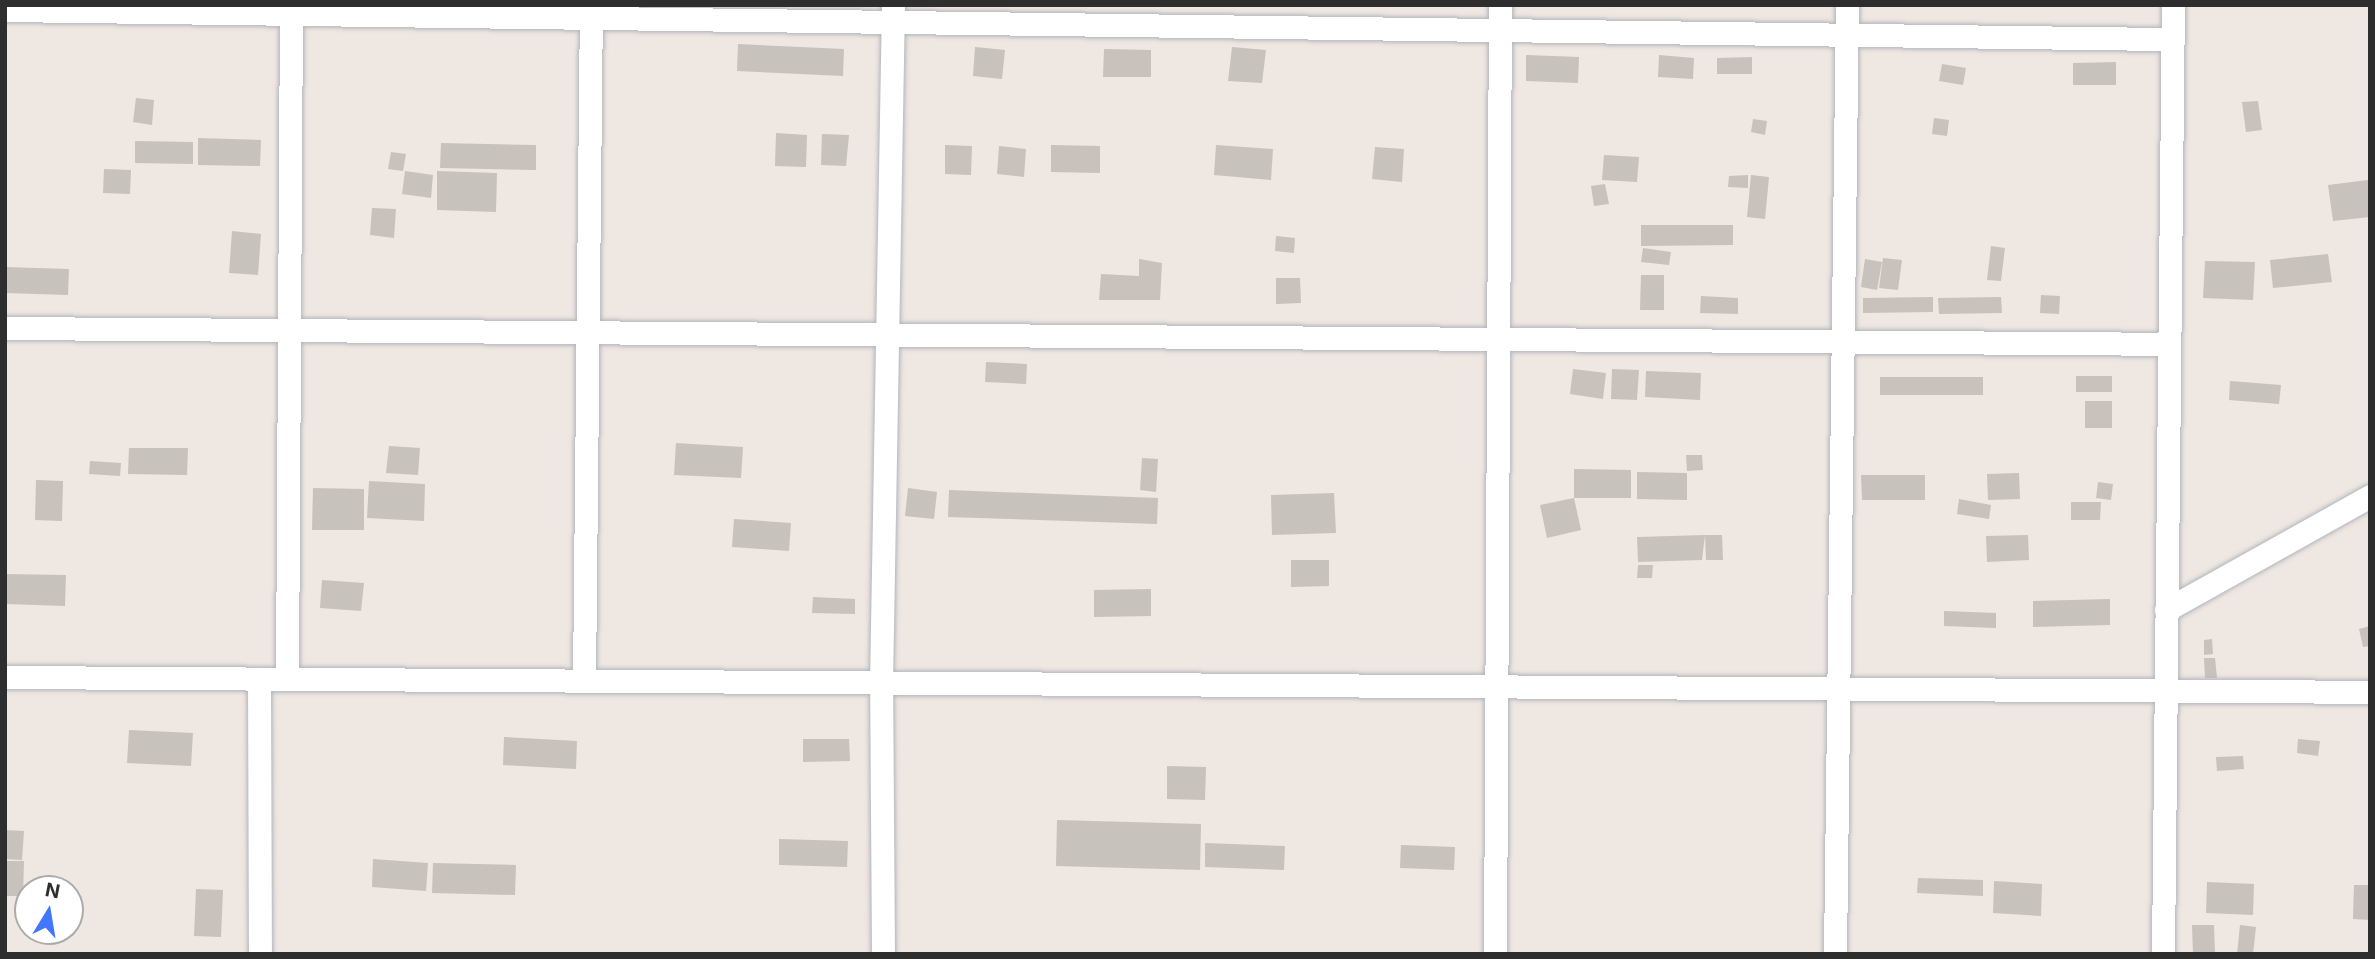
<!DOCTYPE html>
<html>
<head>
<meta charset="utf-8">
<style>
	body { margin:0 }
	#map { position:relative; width:2375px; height:959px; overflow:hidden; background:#efe7e1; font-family:Inter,sans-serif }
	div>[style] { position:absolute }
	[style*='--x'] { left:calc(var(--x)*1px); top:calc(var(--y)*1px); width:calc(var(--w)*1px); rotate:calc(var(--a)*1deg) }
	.building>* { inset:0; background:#c8c2bc }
	.roads { filter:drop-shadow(0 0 2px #b1b5be) drop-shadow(0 0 2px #b1b5be) }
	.minor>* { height:23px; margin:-11.5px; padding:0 11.5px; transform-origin:11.5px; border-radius:11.5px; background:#fff }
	span { translate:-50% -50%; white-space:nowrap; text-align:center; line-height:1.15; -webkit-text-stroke:6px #fff; paint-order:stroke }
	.frame { position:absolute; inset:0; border:7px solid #2e2e2e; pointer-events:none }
	.north { position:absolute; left:14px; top:875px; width:70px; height:70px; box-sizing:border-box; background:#fff; border:2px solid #ababab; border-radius:50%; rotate:11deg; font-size:19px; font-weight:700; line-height:28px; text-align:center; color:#2e2e2e }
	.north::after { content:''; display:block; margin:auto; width:24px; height:32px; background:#4377f9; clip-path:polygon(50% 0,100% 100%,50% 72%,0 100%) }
</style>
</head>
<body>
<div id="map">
	<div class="building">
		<div style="clip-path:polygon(738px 44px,844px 49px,843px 76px,737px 71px)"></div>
		<div style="clip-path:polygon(975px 47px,1005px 50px,1002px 79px,973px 76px)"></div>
		<div style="clip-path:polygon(1232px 47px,1266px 50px,1262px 83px,1228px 81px)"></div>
		<div style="clip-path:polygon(1104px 49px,1151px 50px,1151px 77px,1103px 77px)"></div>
		<div style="clip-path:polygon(1526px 55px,1579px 57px,1578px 83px,1526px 81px)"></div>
		<div style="clip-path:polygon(1659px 55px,1694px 58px,1693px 79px,1658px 77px)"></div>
		<div style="clip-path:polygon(1752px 57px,1752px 74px,1717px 74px,1717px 58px)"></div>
		<div style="clip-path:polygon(2116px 62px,2116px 85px,2073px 85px,2073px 63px)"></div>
		<div style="clip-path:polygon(1942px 64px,1966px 68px,1963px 85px,1939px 81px)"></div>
		<div style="clip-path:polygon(136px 98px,154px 100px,152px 125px,133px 122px)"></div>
		<div style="clip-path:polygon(2258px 101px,2262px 130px,2246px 132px,2242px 102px)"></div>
		<div style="clip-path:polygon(1934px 118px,1949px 120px,1947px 136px,1932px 134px)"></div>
		<div style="clip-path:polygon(1753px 119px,1767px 121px,1765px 135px,1751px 132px)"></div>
		<div style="clip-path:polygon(776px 133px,807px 135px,806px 167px,775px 166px)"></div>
		<div style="clip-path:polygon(822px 134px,849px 135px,846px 166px,821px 165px)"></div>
		<div style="clip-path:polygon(198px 138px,261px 140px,260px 166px,198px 165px)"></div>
		<div style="clip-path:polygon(135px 141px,193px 142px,193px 164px,135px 163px)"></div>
		<div style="clip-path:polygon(441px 143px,536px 145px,536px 170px,440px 168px)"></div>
		<div style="clip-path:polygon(945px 145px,972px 146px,971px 175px,945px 174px)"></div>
		<div style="clip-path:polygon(1051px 145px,1100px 146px,1100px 173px,1051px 172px)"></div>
		<div style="clip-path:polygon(1216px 145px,1273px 149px,1271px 180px,1214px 175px)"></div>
		<div style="clip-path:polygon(999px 146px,1026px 149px,1024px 177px,997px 174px)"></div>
		<div style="clip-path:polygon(1375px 147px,1404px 149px,1402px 182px,1372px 179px)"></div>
		<div style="clip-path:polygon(391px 152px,406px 154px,403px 171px,388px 169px)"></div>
		<div style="clip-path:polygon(1604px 155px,1639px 157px,1637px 182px,1602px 180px)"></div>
		<div style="clip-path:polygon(104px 169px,131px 170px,130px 194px,103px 193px)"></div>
		<div style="clip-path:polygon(405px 171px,433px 175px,431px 198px,402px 194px)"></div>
		<div style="clip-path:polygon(437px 171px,497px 173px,496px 212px,437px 210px)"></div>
		<div style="clip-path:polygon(1748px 175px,1748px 188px,1728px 187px,1729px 176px)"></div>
		<div style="clip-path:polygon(1751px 175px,1769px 177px,1765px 219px,1747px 217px)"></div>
		<div style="clip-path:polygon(2368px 180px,2370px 217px,2333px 221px,2328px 185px)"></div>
		<div style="clip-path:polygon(1605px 184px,1609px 204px,1594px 206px,1591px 186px)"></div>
		<div style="clip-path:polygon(372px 208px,396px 209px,394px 238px,370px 235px)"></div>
		<div style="clip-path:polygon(1641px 225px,1733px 225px,1733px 245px,1641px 246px)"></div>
		<div style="clip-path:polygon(232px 231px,261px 234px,258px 275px,229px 273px)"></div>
		<div style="clip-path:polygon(1276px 236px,1295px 238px,1294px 253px,1275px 251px)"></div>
		<div style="clip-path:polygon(1991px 246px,2005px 248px,2001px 281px,1987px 280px)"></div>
		<div style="clip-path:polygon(1643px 248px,1671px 252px,1669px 265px,1641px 262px)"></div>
		<div style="clip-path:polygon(2328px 254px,2332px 282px,2273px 288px,2270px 260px)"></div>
		<div style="clip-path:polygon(1883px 258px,1902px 260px,1898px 290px,1879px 288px)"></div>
		<div style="clip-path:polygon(1139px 259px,1162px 263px,1160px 300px,1099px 300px,1101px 274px,1139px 276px)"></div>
		<div style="clip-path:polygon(1865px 259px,1882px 262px,1877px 290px,1861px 287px)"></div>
		<div style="clip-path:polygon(2205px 261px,2255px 262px,2253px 300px,2203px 298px)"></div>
		<div style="clip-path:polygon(5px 267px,69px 269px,68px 295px,5px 293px)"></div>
		<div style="clip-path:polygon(1641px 275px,1664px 275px,1664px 310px,1640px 310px)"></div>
		<div style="clip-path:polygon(1276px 278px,1300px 278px,1301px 303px,1276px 304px)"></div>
		<div style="clip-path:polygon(2041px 295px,2060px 296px,2059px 314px,2040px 313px)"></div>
		<div style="clip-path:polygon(1701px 296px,1738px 298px,1738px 314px,1700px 313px)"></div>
		<div style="clip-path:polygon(1933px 297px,1933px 312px,1863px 313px,1863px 298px)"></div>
		<div style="clip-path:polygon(2001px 297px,2002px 313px,1939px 314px,1938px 298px)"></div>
		<div style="clip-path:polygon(986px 362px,1027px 364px,1026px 384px,985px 382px)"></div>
		<div style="clip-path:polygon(1573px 369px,1606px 373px,1603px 399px,1570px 394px)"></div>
		<div style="clip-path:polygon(1612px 369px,1639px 370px,1637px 400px,1611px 399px)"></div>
		<div style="clip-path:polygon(1646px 371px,1701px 373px,1700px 400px,1645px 397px)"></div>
		<div style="clip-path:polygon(2076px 376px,2112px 376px,2112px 392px,2076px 392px)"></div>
		<div style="clip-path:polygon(1880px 377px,1983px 377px,1983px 395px,1880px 395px)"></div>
		<div style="clip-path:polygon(2230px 381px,2281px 385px,2279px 404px,2229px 400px)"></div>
		<div style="clip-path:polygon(2085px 401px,2112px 401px,2112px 428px,2085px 428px)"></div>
		<div style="clip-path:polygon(676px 443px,743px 447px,741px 478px,674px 475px)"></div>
		<div style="clip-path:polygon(389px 446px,420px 448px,418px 475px,386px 473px)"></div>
		<div style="clip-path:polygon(129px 448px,188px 448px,187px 475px,128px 474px)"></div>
		<div style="clip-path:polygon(1686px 455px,1702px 455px,1703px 470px,1687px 471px)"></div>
		<div style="clip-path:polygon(1142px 458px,1158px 459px,1156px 492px,1140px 490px)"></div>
		<div style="clip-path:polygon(90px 461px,121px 463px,120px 476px,89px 474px)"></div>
		<div style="clip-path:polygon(1574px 469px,1631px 470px,1631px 498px,1574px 498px,1581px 530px,1547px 538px,1540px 505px,1574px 498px)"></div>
		<div style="clip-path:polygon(1637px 472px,1687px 473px,1687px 500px,1637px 499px)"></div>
		<div style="clip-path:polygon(2019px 473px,2020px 499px,1988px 500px,1987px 474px)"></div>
		<div style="clip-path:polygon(1861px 475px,1925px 475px,1925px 500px,1862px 500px)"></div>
		<div style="clip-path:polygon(36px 480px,63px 481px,62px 521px,35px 520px)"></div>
		<div style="clip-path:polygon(369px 481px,425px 484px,424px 521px,367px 518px)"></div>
		<div style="clip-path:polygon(2098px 482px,2113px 484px,2111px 500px,2096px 498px)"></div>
		<div style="clip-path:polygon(313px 488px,364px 489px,364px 530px,312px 530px)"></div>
		<div style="clip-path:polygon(908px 488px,937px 492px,934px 519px,905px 516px)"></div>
		<div style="clip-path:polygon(949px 490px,1158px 498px,1157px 524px,948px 517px)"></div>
		<div style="clip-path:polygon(1334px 493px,1336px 533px,1272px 535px,1271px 495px)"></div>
		<div style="clip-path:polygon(1959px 499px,1991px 505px,1989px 519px,1957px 514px)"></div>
		<div style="clip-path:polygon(2071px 502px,2101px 502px,2100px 520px,2071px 520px)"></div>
		<div style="clip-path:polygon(734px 519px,791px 523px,789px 551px,732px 547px)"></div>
		<div style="clip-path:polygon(1705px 535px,1722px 535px,1723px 560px,1706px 560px,1705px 535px,1702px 560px,1638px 562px,1637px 537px)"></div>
		<div style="clip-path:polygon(2028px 535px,2029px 560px,1987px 562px,1986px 536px)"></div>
		<div style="clip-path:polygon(1291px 560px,1329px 560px,1329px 586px,1291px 587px)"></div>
		<div style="clip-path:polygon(1638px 565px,1653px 565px,1652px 578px,1637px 578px)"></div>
		<div style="clip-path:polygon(5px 574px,66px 575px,65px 606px,5px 604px)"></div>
		<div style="clip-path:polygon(322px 580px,364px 583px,361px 611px,320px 608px)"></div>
		<div style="clip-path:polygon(1151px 589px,1151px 616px,1094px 617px,1094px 590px)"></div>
		<div style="clip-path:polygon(813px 597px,855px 599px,855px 614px,812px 613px)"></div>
		<div style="clip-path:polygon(2110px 599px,2110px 625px,2033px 627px,2033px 601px)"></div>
		<div style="clip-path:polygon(1944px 611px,1996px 613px,1996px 628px,1944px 626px)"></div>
		<div style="clip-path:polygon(2370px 626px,2370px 646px,2363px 647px,2359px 629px)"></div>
		<div style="clip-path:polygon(2212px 639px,2213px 654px,2204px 655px,2204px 640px)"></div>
		<div style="clip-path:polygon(2204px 658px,2215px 658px,2217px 678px,2205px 678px)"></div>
		<div style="clip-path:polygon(129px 730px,193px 733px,191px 766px,127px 763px)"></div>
		<div style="clip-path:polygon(504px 737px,577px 741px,576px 769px,503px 765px)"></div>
		<div style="clip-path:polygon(803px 739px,849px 739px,850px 761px,803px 762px)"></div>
		<div style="clip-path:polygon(2298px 739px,2320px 741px,2318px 756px,2297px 753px)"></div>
		<div style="clip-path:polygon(2243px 756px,2244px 769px,2217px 771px,2216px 757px)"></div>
		<div style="clip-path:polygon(1167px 766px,1206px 767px,1205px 800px,1167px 799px)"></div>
		<div style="clip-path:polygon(1057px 820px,1201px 824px,1200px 870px,1056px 866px)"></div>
		<div style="clip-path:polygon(5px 830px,24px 831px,22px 860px,5px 859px)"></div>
		<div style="clip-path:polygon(779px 839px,848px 841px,847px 867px,779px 865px)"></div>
		<div style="clip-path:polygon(1205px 843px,1285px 846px,1284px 870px,1205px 867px)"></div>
		<div style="clip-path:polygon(1401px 845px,1455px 847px,1454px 870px,1400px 868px)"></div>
		<div style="clip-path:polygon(373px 859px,428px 863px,426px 891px,372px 887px)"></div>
		<div style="clip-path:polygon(5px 861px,24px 861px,23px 896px,5px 896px)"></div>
		<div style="clip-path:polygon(433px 863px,516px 865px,515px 895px,432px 893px)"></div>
		<div style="clip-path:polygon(1918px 878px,1983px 880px,1983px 896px,1917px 893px)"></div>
		<div style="clip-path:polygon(1994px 881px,2042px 884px,2041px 916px,1993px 913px)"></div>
		<div style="clip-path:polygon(2207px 882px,2254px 884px,2253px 915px,2206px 913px)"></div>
		<div style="clip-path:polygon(2354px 885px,2370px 885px,2370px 920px,2353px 919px)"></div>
		<div style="clip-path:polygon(196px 889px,223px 890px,221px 937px,194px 936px)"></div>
		<div style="clip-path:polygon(2192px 925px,2214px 925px,2215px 954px,2193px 954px)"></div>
		<div style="clip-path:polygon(2240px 925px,2256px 927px,2253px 954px,2237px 954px)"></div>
	</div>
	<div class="roads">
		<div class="minor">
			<div style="--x:5;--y:10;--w:2168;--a:0.77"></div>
			<div style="--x:5;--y:328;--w:2164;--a:0.42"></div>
			<div style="--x:2166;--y:610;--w:234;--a:-29.2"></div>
			<div style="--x:5;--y:677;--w:2365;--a:0.36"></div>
			<div style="--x:259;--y:679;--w:275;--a:89.8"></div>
			<div style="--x:287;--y:679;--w:674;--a:-89.66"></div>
			<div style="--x:584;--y:681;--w:676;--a:-89.41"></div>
			<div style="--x:883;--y:954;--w:270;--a:-90.4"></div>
			<div style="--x:881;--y:684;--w:679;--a:-88.99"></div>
			<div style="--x:1495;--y:954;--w:949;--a:-89.7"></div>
			<div style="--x:1835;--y:954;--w:949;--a:-89.28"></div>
			<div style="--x:2163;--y:954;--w:949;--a:-89.4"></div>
		</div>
	</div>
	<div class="frame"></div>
	<div class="north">N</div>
</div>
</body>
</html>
